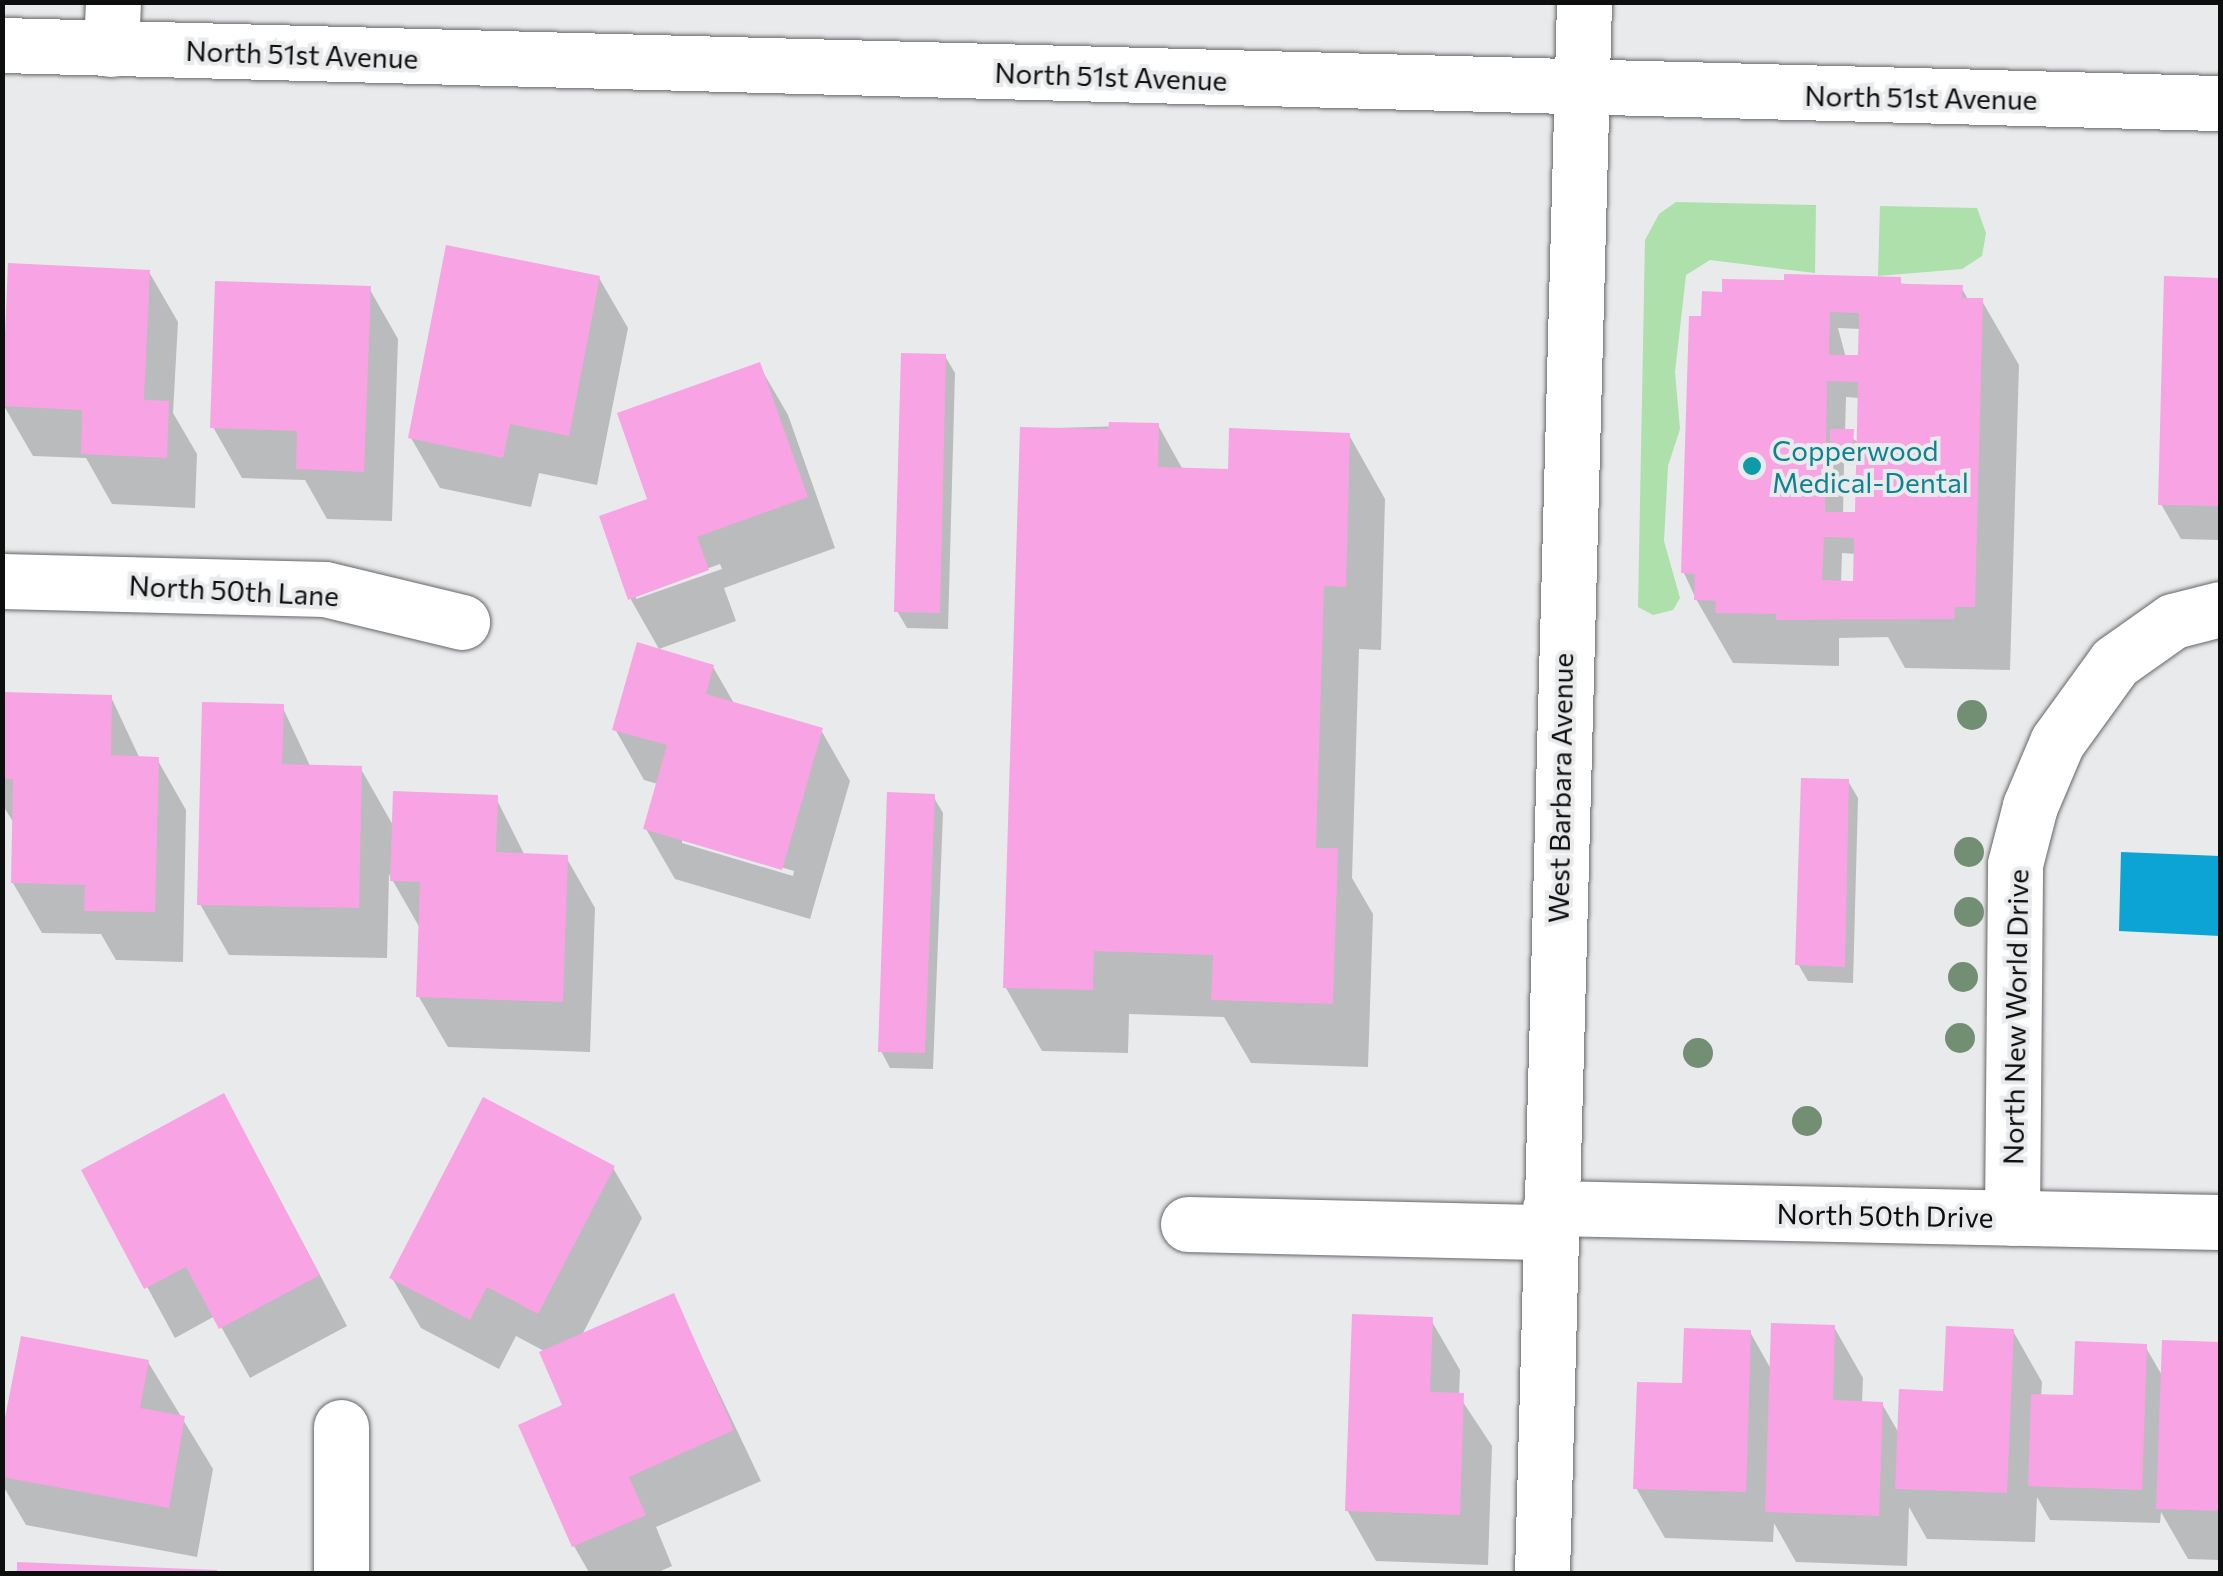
<!DOCTYPE html>
<html>
<head>
<meta charset="utf-8">
<style>
	body { margin:0 }
	#map { position:relative; width:2223px; height:1576px; overflow:hidden; background:#e9eaec; font-family:Commissioner,sans-serif }
	div>[style] { position:absolute }
	[style*='--x'] { left:calc(var(--x)*1px); top:calc(var(--y)*1px); width:calc(var(--w)*1px); rotate:calc(var(--a)*1deg) }
	.green>* { inset:0; background:#ade0aa }
	.water>* { inset:0; background:#0ca4d5 }
	.shadow>* { inset:0; background:#0003 }
	.building>* { inset:0; background:#f8a3e4 }
	.roads { filter:drop-shadow(0 0 2px #676769) drop-shadow(0 0 2px #676769) }
	.street>* { height:55px; margin:-27.5px; padding:0 27.5px; transform-origin:27.5px; border-radius:27.5px; background:#fff }
	.primary>* { height:55px; margin:-27.5px; padding:0 27.5px; transform-origin:27.5px; border-radius:27.5px; background:#fff }
	.trees>* { width:30px; height:30px; margin:-15px; border-radius:50%; background:#728f74 }
	.dots>* { width:28px; height:28px; translate:-50% -50%; box-sizing:border-box; border:5px solid #e9eaec; border-radius:50% }
	span { translate:-50% -50%; white-space:nowrap; text-align:center; line-height:1.15; -webkit-text-stroke:8px #e9eaec; paint-order:stroke }
	.street-label { font-size:28px; color:#0d0e0e }
	.culture-label { font-size:28px; color:#0d838f }
	.left { translate:0 -50%; text-align:left }
	.frame { position:absolute; inset:0; border:5px solid #0d0e0e; pointer-events:none }
</style>
</head>
<body>
<div id="map">
	<div class="green">
		<div style="clip-path:polygon(1676px 202px,1816px 205px,1815px 273px,1710px 260px,1686px 275px,1675px 372px,1680px 429px,1668px 466px,1664px 541px,1680px 598px,1673px 610px,1653px 615px,1638px 607px,1645px 240px,1659px 214px)"></div>
		<div style="clip-path:polygon(1880px 206px,1977px 208px,1986px 233px,1982px 256px,1962px 269px,1878px 276px)"></div>
	</div>
	<div class="water">
		<div style="clip-path:polygon(2121px 852px,2220px 856px,2220px 936px,2119px 931px)"></div>
	</div>
	<div class="shadow">
		<div style="clip-path:polygon(149px 272px,178px 322px,173px 413px,197px 454px,195px 508px,112px 504px,86px 458px,33px 456px,4px 406px)"></div>
		<div style="clip-path:polygon(evenodd,1787px 277px,1961px 287px,1969px 301px,1982px 301px,2019px 365px,2010px 670px,1905px 668px,1888px 637px,1839px 638px,1839px 666px,1733px 663px,1696px 599px,1684px 573px,1699px 319px,1724px 294px,1786px 283px,1787px 277px,1838px 328px,1861px 329px,1860px 358px,1846px 358px,1838px 328px,1787px 277px,1846px 397px,1860px 398px,1859px 443px,1845px 433px,1846px 397px,1787px 277px,1844px 464px,1858px 465px,1857px 515px,1843px 515px,1844px 464px,1787px 277px,1842px 553px,1856px 554px,1855px 583px,1841px 583px,1842px 553px)"></div>
		<div style="clip-path:polygon(599px 278px,628px 328px,597px 485px,539px 473px,531px 507px,440px 488px,411px 438px)"></div>
		<div style="clip-path:polygon(2167px 279px,2220px 280px,2220px 540px,2181px 539px,2161px 504px)"></div>
		<div style="clip-path:polygon(369px 288px,398px 339px,392px 521px,327px 519px,305px 480px,242px 478px,213px 427px)"></div>
		<div style="clip-path:polygon(945px 356px,955px 373px,948px 629px,907px 628px,897px 611px)"></div>
		<div style="clip-path:polygon(evenodd,759px 365px,788px 415px,835px 548px,724px 588px,736px 621px,659px 649px,630px 598px,650px 500px,759px 365px,720px 564px,722px 569px,636px 599px,636px 594px,720px 564px)"></div>
		<div style="clip-path:polygon(1158px 425px,1183px 470px,1230px 472px,1349px 435px,1385px 499px,1381px 650px,1359px 649px,1352px 878px,1373px 914px,1368px 1067px,1251px 1063px,1224px 1017px,1129px 1014px,1128px 1053px,1042px 1051px,1006px 988px,1022px 429px)"></div>
		<div style="clip-path:polygon(2px 431px,5px 436px,3px 514px,2px 514px)"></div>
		<div style="clip-path:polygon(evenodd,713px 667px,735px 705px,821px 730px,850px 781px,810px 919px,675px 879px,646px 829px,658px 784px,644px 780px,615px 729px,713px 667px,682px 838px,794px 871px,793px 876px,682px 843px,682px 838px)"></div>
		<div style="clip-path:polygon(2px 695px,111px 697px,140px 759px,157px 759px,186px 810px,183px 962px,116px 960px,101px 934px,42px 933px,13px 883px,15px 825px,2px 804px)"></div>
		<div style="clip-path:polygon(282px 706px,311px 768px,361px 769px,394px 827px,496px 798px,525px 856px,566px 857px,595px 908px,590px 1052px,448px 1047px,419px 997px,421px 930px,389px 874px,387px 958px,229px 955px,200px 904px)"></div>
		<div style="clip-path:polygon(1848px 781px,1858px 798px,1853px 983px,1808px 981px,1798px 964px)"></div>
		<div style="clip-path:polygon(933px 796px,943px 813px,933px 1069px,890px 1068px,881px 1051px)"></div>
		<div style="clip-path:polygon(252px 1147px,347px 1326px,250px 1378px,215px 1316px,175px 1338px,84px 1171px)"></div>
		<div style="clip-path:polygon(613px 1168px,642px 1218px,581px 1337px,673px 1296px,761px 1481px,656px 1527px,672px 1566px,654px 1574px,590px 1574px,574px 1546px,522px 1426px,565px 1406px,546px 1352px,516px 1336px,499px 1369px,421px 1328px,392px 1278px)"></div>
		<div style="clip-path:polygon(1431px 1320px,1460px 1370px,1459px 1396px,1492px 1446px,1488px 1565px,1376px 1561px,1347px 1510px)"></div>
		<div style="clip-path:polygon(1834px 1327px,1863px 1378px,1862px 1403px,1882px 1404px,1900px 1435px,2013px 1331px,2042px 1382px,2041px 1397px,2075px 1398px,2145px 1346px,2163px 1377px,2165px 1343px,2220px 1345px,2220px 1560px,2188px 1559px,2161px 1512px,2160px 1523px,2050px 1520px,2037px 1497px,2035px 1542px,1927px 1539px,1909px 1507px,1907px 1566px,1796px 1562px,1774px 1523px,1773px 1542px,1665px 1538px,1636px 1488px,1684px 1386px,1750px 1332px,1772px 1371px)"></div>
		<div style="clip-path:polygon(148px 1362px,213px 1469px,197px 1557px,26px 1525px,2px 1484px,2px 1447px)"></div>
	</div>
	<div class="building">
		<div style="clip-path:polygon(446px 245px,600px 276px,569px 436px,510px 424px,503px 458px,408px 438px)"></div>
		<div style="clip-path:polygon(8px 263px,150px 270px,144px 400px,169px 401px,167px 458px,81px 454px,82px 410px,2px 406px)"></div>
		<div style="clip-path:polygon(evenodd,1784px 274px,1901px 277px,1901px 284px,1963px 285px,1962px 298px,1983px 298px,1975px 607px,1955px 607px,1954px 619px,1776px 620px,1776px 614px,1715px 613px,1716px 601px,1694px 600px,1695px 574px,1681px 573px,1689px 316px,1701px 316px,1702px 291px,1722px 292px,1722px 279px,1784px 280px,1784px 274px,1830px 312px,1859px 313px,1858px 355px,1829px 355px,1830px 312px,1784px 274px,1827px 381px,1858px 382px,1855px 512px,1825px 512px,1827px 381px,1784px 274px,1824px 537px,1854px 538px,1853px 581px,1822px 580px,1824px 537px)"></div>
		<div style="clip-path:polygon(2164px 276px,2220px 278px,2220px 506px,2158px 505px)"></div>
		<div style="clip-path:polygon(215px 281px,371px 286px,364px 472px,296px 469px,297px 431px,210px 428px)"></div>
		<div style="clip-path:polygon(901px 353px,946px 354px,940px 613px,894px 612px)"></div>
		<div style="clip-path:polygon(760px 362px,808px 497px,697px 537px,709px 570px,628px 600px,599px 516px,647px 499px,617px 413px)"></div>
		<div style="clip-path:polygon(1109px 422px,1159px 423px,1158px 467px,1228px 469px,1229px 428px,1350px 433px,1346px 587px,1324px 586px,1316px 848px,1338px 848px,1333px 1004px,1211px 1000px,1213px 955px,1094px 951px,1093px 990px,1003px 988px,1020px 427px,1108px 429px)"></div>
		<div style="clip-path:polygon(1830px 429px,1854px 429px,1853px 449px,1830px 448px)"></div>
		<div style="clip-path:polygon(637px 642px,714px 665px,706px 694px,823px 728px,782px 870px,643px 829px,667px 745px,612px 730px)"></div>
		<div style="clip-path:polygon(2px 692px,112px 695px,111px 755px,159px 757px,155px 912px,84px 911px,85px 885px,11px 883px,13px 779px,2px 779px)"></div>
		<div style="clip-path:polygon(202px 702px,284px 704px,282px 764px,362px 766px,359px 908px,197px 905px)"></div>
		<div style="clip-path:polygon(1801px 778px,1849px 779px,1845px 967px,1795px 965px)"></div>
		<div style="clip-path:polygon(393px 791px,498px 795px,496px 852px,568px 855px,563px 1002px,416px 997px,420px 882px,390px 881px)"></div>
		<div style="clip-path:polygon(887px 792px,935px 794px,925px 1053px,878px 1052px)"></div>
		<div style="clip-path:polygon(224px 1093px,320px 1275px,219px 1329px,186px 1267px,144px 1289px,81px 1170px)"></div>
		<div style="clip-path:polygon(483px 1097px,615px 1166px,538px 1314px,487px 1287px,470px 1320px,389px 1278px)"></div>
		<div style="clip-path:polygon(674px 1293px,734px 1430px,629px 1477px,646px 1515px,572px 1547px,518px 1425px,562px 1405px,539px 1352px)"></div>
		<div style="clip-path:polygon(1352px 1314px,1433px 1317px,1430px 1392px,1464px 1393px,1460px 1515px,1345px 1511px)"></div>
		<div style="clip-path:polygon(1771px 1323px,1835px 1325px,1833px 1400px,1883px 1402px,1879px 1516px,1765px 1512px)"></div>
		<div style="clip-path:polygon(1946px 1326px,2014px 1329px,2007px 1493px,1895px 1489px,1899px 1389px,1943px 1391px)"></div>
		<div style="clip-path:polygon(1684px 1328px,1751px 1330px,1746px 1492px,1633px 1489px,1637px 1382px,1682px 1383px)"></div>
		<div style="clip-path:polygon(21px 1336px,149px 1360px,140px 1408px,185px 1416px,169px 1508px,2px 1477px,2px 1433px)"></div>
		<div style="clip-path:polygon(2162px 1340px,2220px 1342px,2220px 1511px,2156px 1509px)"></div>
		<div style="clip-path:polygon(2075px 1341px,2147px 1344px,2142px 1490px,2028px 1486px,2031px 1394px,2073px 1395px)"></div>
		<div style="clip-path:polygon(17px 1562px,217px 1570px,217px 1574px,17px 1574px)"></div>
	</div>
	<div class="roads">
		<div class="street">
			<div style="--x:111;--y:49;--w:47;--a:-87.6"></div>
			<div style="--x:2;--y:581;--w:323;--a:1.4"></div>
			<div style="--x:325;--y:589;--w:141;--a:13.5"></div>
			<div style="--x:1550;--y:1208;--w:670;--a:1.2"></div>
			<div style="--x:2012;--y:1218;--w:354;--a:-89.5"></div>
			<div style="--x:2015;--y:864;--w:60;--a:-75.5"></div>
			<div style="--x:2030;--y:806;--w:69;--a:-67.1"></div>
			<div style="--x:2057;--y:742;--w:99;--a:-54.1"></div>
			<div style="--x:2115;--y:662;--w:71;--a:-35.3"></div>
			<div style="--x:2173;--y:621;--w:49;--a:-14.3"></div>
			<div style="--x:1188;--y:1224;--w:361;--a:1.3"></div>
			<div style="--x:341;--y:1574;--w:147;--a:-90"></div>
			<div style="--x:1542;--y:1574;--w:1573;--a:-88.47"></div>
		</div>
		<div class="primary">
			<div style="--x:2;--y:45;--w:2219;--a:1.5"></div>
		</div>
	</div>
	<div class="trees">
		<div style="left:1972px;top:715px"></div>
		<div style="left:1969px;top:852px"></div>
		<div style="left:1969px;top:912px"></div>
		<div style="left:1963px;top:977px"></div>
		<div style="left:1960px;top:1038px"></div>
		<div style="left:1698px;top:1053px"></div>
		<div style="left:1807px;top:1121px"></div>
	</div>
	<div class="dots">
		<div style="left:1752px;top:466px;background:#0f9aa8"></div>
	</div>
	<div class="street-label">
		<span style="left:302px;top:54px;rotate:2deg">North 51st Avenue</span>
		<span style="left:1111px;top:76px;rotate:2deg">North 51st Avenue</span>
		<span style="left:1921px;top:97px;rotate:1deg">North 51st Avenue</span>
		<span style="left:234px;top:590px;rotate:3deg">North 50th Lane</span>
		<span style="left:1560px;top:788px;rotate:-89deg">West Barbara Avenue</span>
		<span style="left:2015px;top:1017px;rotate:-89deg">North New World Drive</span>
		<span style="left:1885px;top:1215px;rotate:1deg">North 50th Drive</span>
	</div>
	<div class="culture-label">
		<span class="left" style="left:1772px;top:466px">Copperwood<br>Medical-Dental</span>
	</div>
	<div class="frame"></div>
</div>
</body>
</html>
